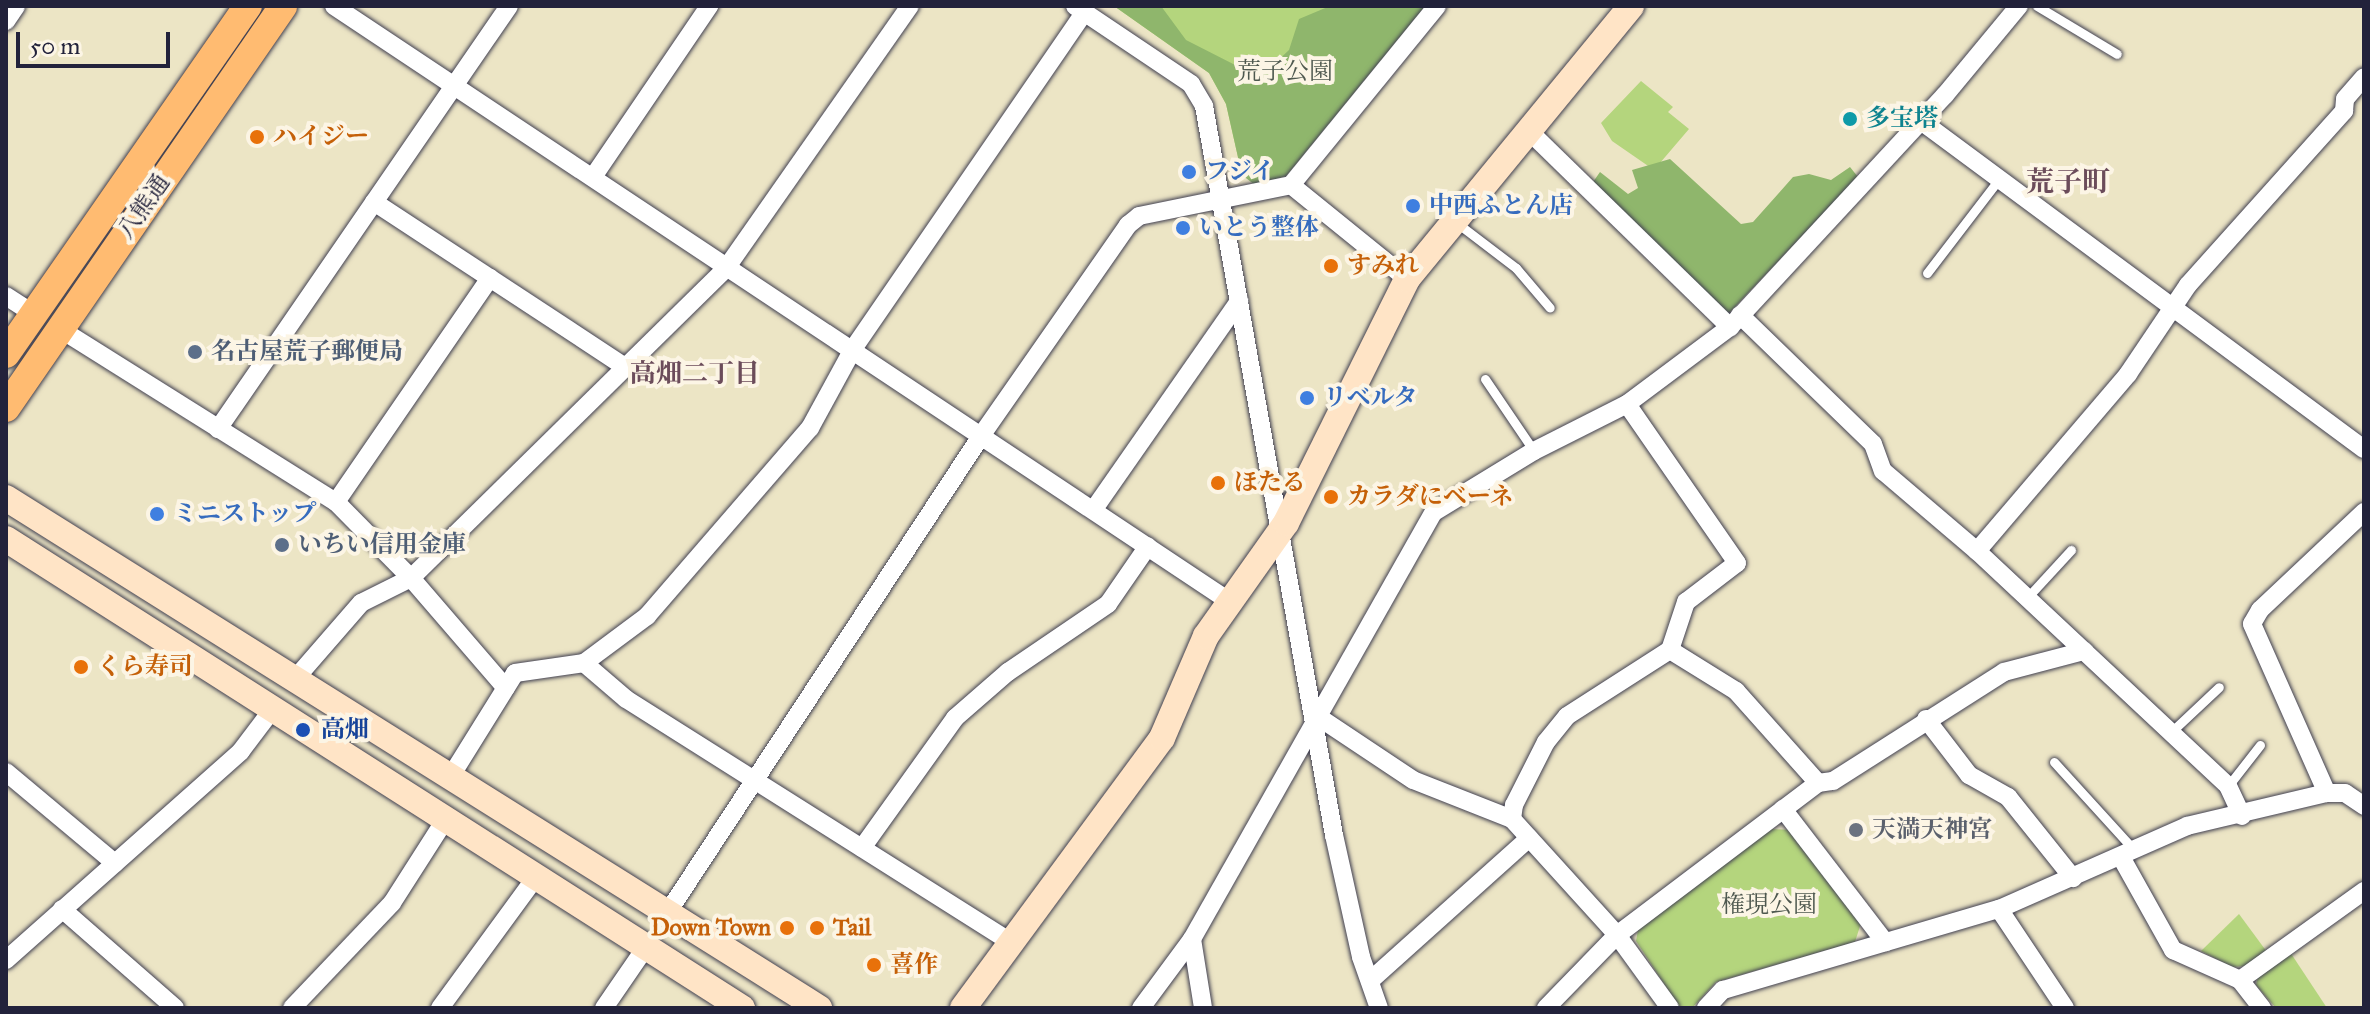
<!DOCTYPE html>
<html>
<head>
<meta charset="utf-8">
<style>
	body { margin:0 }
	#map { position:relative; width:2370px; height:1014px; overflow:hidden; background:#ece5c5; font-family:"IM FELL Great Primer","Noto Serif JP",serif }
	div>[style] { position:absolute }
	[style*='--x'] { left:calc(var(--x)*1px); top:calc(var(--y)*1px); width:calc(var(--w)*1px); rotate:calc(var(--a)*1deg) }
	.green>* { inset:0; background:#b4d57d }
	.forest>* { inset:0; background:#8fb66c }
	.roads { filter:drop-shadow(0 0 2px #403f50) drop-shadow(0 0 2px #403f50) }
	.lane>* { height:9px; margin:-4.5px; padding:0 4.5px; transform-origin:4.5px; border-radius:4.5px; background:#fff }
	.street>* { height:18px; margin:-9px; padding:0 9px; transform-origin:9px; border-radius:9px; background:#fff }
	.secondary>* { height:26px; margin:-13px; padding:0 13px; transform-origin:13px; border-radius:13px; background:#ffe4c6 }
	.primary>* { height:28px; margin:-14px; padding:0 14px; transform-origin:14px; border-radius:14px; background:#ffbb71 }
	.dots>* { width:22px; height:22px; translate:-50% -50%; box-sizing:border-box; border:4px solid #fcf5e5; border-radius:50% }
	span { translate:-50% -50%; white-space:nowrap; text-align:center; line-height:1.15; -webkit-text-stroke:8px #fcf5e5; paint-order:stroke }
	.park-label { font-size:24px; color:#4e584f }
	.culture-label { font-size:24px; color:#0d838f; font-weight:700 }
	.left { translate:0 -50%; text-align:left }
	.food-label { font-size:24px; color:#c56008; font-weight:700 }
	.right { translate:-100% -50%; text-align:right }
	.shop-label { font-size:24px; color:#366cbe; font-weight:700 }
	.street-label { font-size:24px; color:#22223b }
	.service-label { font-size:24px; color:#4e5e75; font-weight:700 }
	.transit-label { font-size:24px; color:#164399; font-weight:700 }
	.worship-label { font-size:24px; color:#5b616d; font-weight:700 }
	.neighbourhood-label { font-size:26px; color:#6b4c5a; font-weight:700 }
	.quarter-label { font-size:28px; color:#6b4c5a; font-weight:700 }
	.frame { position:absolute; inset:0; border:8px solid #22223b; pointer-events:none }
	.scale { position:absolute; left:16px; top:32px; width:154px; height:36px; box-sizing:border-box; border:4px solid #22223b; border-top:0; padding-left:10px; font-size:24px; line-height:28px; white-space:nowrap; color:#22223b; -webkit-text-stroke:6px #fcf5e5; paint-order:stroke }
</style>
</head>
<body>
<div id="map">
	<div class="green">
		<div style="clip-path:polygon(1114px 6px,1425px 6px,1286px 176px,1242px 175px,1226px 104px,1209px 73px)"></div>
		<div style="clip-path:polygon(1641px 81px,1673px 107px,1668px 112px,1689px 129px,1654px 170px,1612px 141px,1601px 123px)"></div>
		<div style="clip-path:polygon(1771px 829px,1791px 830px,1861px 923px,1855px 942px,1716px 982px,1692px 1008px,1680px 1008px,1636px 941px,1638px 930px)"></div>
		<div style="clip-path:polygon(2239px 914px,2267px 952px,2247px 966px,2232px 967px,2201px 951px)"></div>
		<div style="clip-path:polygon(2290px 952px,2327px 1008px,2276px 1008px,2256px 985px,2258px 976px)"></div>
	</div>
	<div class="forest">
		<div style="clip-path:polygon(1114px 6px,1161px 6px,1186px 40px,1241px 68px,1271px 67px,1289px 50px,1299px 19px,1330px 6px,1425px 6px,1286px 176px,1255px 185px,1242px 175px,1226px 104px,1209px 73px)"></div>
		<div style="clip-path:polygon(1670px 159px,1741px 224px,1753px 222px,1793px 177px,1809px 174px,1831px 180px,1850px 167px,1858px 177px,1728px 314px,1593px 182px,1600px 172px,1628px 194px,1638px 188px,1632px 170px)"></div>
	</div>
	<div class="roads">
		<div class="lane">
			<div style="--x:2037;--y:6;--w:93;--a:31"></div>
			<div style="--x:1457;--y:223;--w:74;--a:37.3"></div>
			<div style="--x:1516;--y:268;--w:52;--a:49.6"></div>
			<div style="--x:1927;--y:273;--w:118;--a:-52.5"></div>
			<div style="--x:1485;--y:379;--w:87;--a:55.8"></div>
			<div style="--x:2025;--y:600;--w:68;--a:-47.4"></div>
			<div style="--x:2170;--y:733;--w:67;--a:-43.2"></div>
			<div style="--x:2054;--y:762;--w:120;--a:47.7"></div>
			<div style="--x:2228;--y:786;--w:52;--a:-52"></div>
		</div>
		<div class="street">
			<div style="--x:334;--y:6;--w:1075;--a:33.62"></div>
			<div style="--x:1075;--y:6;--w:140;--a:33.9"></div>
			<div style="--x:1191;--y:84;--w:26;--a:59"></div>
			<div style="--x:1204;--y:106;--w:741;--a:79.89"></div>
			<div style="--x:1334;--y:835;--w:125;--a:77.5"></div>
			<div style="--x:1361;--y:957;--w:54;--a:70.6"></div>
			<div style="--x:6;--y:21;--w:18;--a:-56"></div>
			<div style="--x:1921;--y:121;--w:551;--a:36.52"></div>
			<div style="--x:1529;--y:131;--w:281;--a:44.3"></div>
			<div style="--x:593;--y:177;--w:207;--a:-55.8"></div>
			<div style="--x:1291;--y:185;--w:231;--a:-50.8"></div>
			<div style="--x:374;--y:202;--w:299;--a:33.3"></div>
			<div style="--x:6;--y:296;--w:33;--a:33"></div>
			<div style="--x:1740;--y:315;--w:185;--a:44.1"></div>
			<div style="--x:1873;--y:444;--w:29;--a:70"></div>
			<div style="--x:1883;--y:471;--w:123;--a:40.4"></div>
			<div style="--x:1977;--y:551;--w:344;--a:43.1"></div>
			<div style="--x:2228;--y:786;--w:33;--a:65"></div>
			<div style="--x:60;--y:329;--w:326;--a:32.1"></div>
			<div style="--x:336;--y:502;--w:107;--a:45.4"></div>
			<div style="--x:411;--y:578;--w:145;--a:49.2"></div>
			<div style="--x:218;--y:429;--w:513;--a:-55.47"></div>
			<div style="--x:336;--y:502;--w:272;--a:-55.5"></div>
			<div style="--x:1094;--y:509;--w:254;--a:-55.1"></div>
			<div style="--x:2364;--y:512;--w:143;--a:136.7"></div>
			<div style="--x:2260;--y:610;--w:16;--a:120"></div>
			<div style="--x:2252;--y:624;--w:185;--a:66.1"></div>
			<div style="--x:2327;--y:793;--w:18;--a:0"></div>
			<div style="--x:2345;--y:793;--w:23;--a:34"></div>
			<div style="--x:1977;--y:551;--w:233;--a:-49.5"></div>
			<div style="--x:2128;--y:374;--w:107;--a:-56"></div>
			<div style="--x:2188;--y:285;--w:234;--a:-48.1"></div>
			<div style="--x:2344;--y:111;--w:12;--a:-85"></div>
			<div style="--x:2345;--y:99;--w:29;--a:-49"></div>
			<div style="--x:1670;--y:650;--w:78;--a:31.8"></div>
			<div style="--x:1736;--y:691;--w:123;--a:48.3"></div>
			<div style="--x:584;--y:663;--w:55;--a:40.6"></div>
			<div style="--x:626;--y:699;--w:457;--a:32.3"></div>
			<div style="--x:295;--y:679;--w:101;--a:-49"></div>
			<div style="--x:361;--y:603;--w:56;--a:-26.6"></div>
			<div style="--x:411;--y:578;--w:443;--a:-44.5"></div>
			<div style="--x:727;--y:267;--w:319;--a:-55"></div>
			<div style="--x:1317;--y:716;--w:115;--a:33.7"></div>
			<div style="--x:1413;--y:780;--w:106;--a:21.5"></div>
			<div style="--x:1512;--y:819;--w:156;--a:47.8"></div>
			<div style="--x:1617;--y:935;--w:90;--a:54"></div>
			<div style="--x:1926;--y:719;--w:71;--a:52.5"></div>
			<div style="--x:1969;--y:775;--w:45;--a:29.4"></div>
			<div style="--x:2008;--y:797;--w:104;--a:51.3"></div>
			<div style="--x:6;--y:772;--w:142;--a:39.9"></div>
			<div style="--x:451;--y:776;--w:121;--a:-58.1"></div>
			<div style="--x:515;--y:673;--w:70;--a:-8.2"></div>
			<div style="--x:584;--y:663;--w:79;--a:-36.7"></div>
			<div style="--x:647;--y:616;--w:249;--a:-49.1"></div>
			<div style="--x:810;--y:428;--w:90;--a:-61.4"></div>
			<div style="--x:853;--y:349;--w:409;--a:-55.5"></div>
			<div style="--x:1783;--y:809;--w:168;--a:52.5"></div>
			<div style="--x:1512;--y:819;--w:14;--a:-82"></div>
			<div style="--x:1514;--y:805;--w:71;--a:-63.1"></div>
			<div style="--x:1546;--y:742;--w:33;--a:-51"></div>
			<div style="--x:1567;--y:716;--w:122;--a:-32.7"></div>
			<div style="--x:1670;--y:650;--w:51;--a:-71.6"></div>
			<div style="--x:1686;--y:602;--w:64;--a:-37.4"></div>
			<div style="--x:1737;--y:563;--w:193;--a:-124.7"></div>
			<div style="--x:862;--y:848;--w:160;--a:-54.4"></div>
			<div style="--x:955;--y:718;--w:70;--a:-41"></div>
			<div style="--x:1008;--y:672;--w:121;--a:-34.2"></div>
			<div style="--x:1108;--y:604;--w:70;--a:-55.4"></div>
			<div style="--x:2121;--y:857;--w:107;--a:60.8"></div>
			<div style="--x:2173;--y:950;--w:73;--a:24.1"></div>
			<div style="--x:2240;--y:980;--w:36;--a:52"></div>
			<div style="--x:62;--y:909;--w:150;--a:41.2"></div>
			<div style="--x:1999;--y:909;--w:119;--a:56.3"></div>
			<div style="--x:668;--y:912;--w:573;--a:-56.67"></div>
			<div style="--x:983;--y:433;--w:254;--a:-55.1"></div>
			<div style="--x:1128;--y:225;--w:14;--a:-39"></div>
			<div style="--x:1139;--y:216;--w:155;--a:-11.5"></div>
			<div style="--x:1291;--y:185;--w:149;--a:39"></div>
			<div style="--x:1192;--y:939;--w:70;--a:80.9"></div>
			<div style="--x:6;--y:960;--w:314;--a:-41.6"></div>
			<div style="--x:241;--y:751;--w:51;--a:-52.9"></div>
			<div style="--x:1372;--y:979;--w:211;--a:-41.9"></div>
			<div style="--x:2240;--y:980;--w:153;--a:-35.7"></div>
			<div style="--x:292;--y:1008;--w:145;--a:-46.4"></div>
			<div style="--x:392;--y:903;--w:98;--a:-57.4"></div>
			<div style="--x:440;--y:1008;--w:162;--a:-53.8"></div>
			<div style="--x:604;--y:1008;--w:74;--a:-55.5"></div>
			<div style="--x:1141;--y:1008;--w:86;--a:-53.5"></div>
			<div style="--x:1192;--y:939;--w:491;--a:-60.5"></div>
			<div style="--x:1434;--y:512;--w:117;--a:-31.4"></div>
			<div style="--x:1534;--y:451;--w:104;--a:-26.8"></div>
			<div style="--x:1627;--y:404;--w:129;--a:-36.8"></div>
			<div style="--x:1730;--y:327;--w:316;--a:-47.2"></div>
			<div style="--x:1945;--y:95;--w:116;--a:-50.3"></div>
			<div style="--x:1546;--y:1008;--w:102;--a:-45.8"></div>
			<div style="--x:1617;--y:935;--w:252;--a:-37.1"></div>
			<div style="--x:1818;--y:783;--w:15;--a:-8"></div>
			<div style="--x:1833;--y:781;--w:203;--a:-32.5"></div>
			<div style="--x:2004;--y:672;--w:83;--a:-14.7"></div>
			<div style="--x:1706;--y:1008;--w:25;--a:-47"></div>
			<div style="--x:1723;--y:990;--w:288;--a:-16.4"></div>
			<div style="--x:1999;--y:909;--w:206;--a:-23.8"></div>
			<div style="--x:2187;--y:826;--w:144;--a:-13.3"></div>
		</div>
		<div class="secondary">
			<div style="--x:6;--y:498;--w:960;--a:32.1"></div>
			<div style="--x:6;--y:539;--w:873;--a:32.51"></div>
			<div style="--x:963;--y:1008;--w:335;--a:-53.6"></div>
			<div style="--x:1162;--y:738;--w:111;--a:-66.7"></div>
			<div style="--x:1206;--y:636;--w:138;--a:-54.7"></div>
			<div style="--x:1286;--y:523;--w:272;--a:-63.6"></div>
			<div style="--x:1407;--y:279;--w:353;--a:-50.6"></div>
		</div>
		<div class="primary">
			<div style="--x:6;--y:354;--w:424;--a:-55.2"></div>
			<div style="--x:6;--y:408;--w:488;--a:-55.4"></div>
		</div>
	</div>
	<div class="dots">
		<div style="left:1850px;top:119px;background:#0f9aa8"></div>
		<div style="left:257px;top:137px;background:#e8710a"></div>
		<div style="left:1189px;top:172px;background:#3f7fe0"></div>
		<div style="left:1413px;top:206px;background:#3f7fe0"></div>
		<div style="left:1183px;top:228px;background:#3f7fe0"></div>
		<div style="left:1331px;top:266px;background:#e8710a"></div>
		<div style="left:195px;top:352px;background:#5c6f8a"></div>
		<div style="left:1307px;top:398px;background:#3f7fe0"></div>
		<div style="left:1218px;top:483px;background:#e8710a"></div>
		<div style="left:1331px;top:497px;background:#e8710a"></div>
		<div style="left:157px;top:514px;background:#3f7fe0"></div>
		<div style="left:282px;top:545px;background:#5c6f8a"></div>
		<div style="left:81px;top:667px;background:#e8710a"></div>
		<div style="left:303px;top:730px;background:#1a4fb4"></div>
		<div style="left:1856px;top:830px;background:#6b7280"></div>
		<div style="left:787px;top:928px;background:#e8710a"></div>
		<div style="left:817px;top:928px;background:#e8710a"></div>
		<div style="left:874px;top:965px;background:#e8710a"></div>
	</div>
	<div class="park-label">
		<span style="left:1285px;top:72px">荒子公園</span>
		<span style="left:1769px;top:905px">権現公園</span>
	</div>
	<div class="culture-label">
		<span class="left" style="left:1866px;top:119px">多宝塔</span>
	</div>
	<div class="food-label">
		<span class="left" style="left:273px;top:137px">ハイジー</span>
		<span class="left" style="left:1347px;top:266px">すみれ</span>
		<span class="left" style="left:1234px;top:483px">ほたる</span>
		<span class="left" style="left:1347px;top:497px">カラダにベーネ</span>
		<span class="left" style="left:97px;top:667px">くら寿司</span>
		<span class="right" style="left:771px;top:928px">Down Town</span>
		<span class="left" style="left:833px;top:928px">Tail</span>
		<span class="left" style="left:890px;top:965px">喜作</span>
	</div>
	<div class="shop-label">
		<span class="left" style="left:1205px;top:172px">フジイ</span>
		<span class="left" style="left:1429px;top:206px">中西ふとん店</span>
		<span class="left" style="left:1199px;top:228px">いとう整体</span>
		<span class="left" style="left:1323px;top:398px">リベルタ</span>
		<span class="left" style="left:173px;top:514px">ミニストップ</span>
	</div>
	<div class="street-label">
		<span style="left:144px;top:207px;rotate:-55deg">八熊通</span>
	</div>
	<div class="service-label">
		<span class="left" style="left:211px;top:352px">名古屋荒子郵便局</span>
		<span class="left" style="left:298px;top:545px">いちい信用金庫</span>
	</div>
	<div class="transit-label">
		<span class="left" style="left:321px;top:730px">高畑</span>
	</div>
	<div class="worship-label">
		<span class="left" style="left:1872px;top:830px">天満天神宮</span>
	</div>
	<div class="neighbourhood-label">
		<span style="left:695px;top:374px">高畑二丁目</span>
	</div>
	<div class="quarter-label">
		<span style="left:2068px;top:182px">荒子町</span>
	</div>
	<div class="frame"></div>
	<div class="scale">50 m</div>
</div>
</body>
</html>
